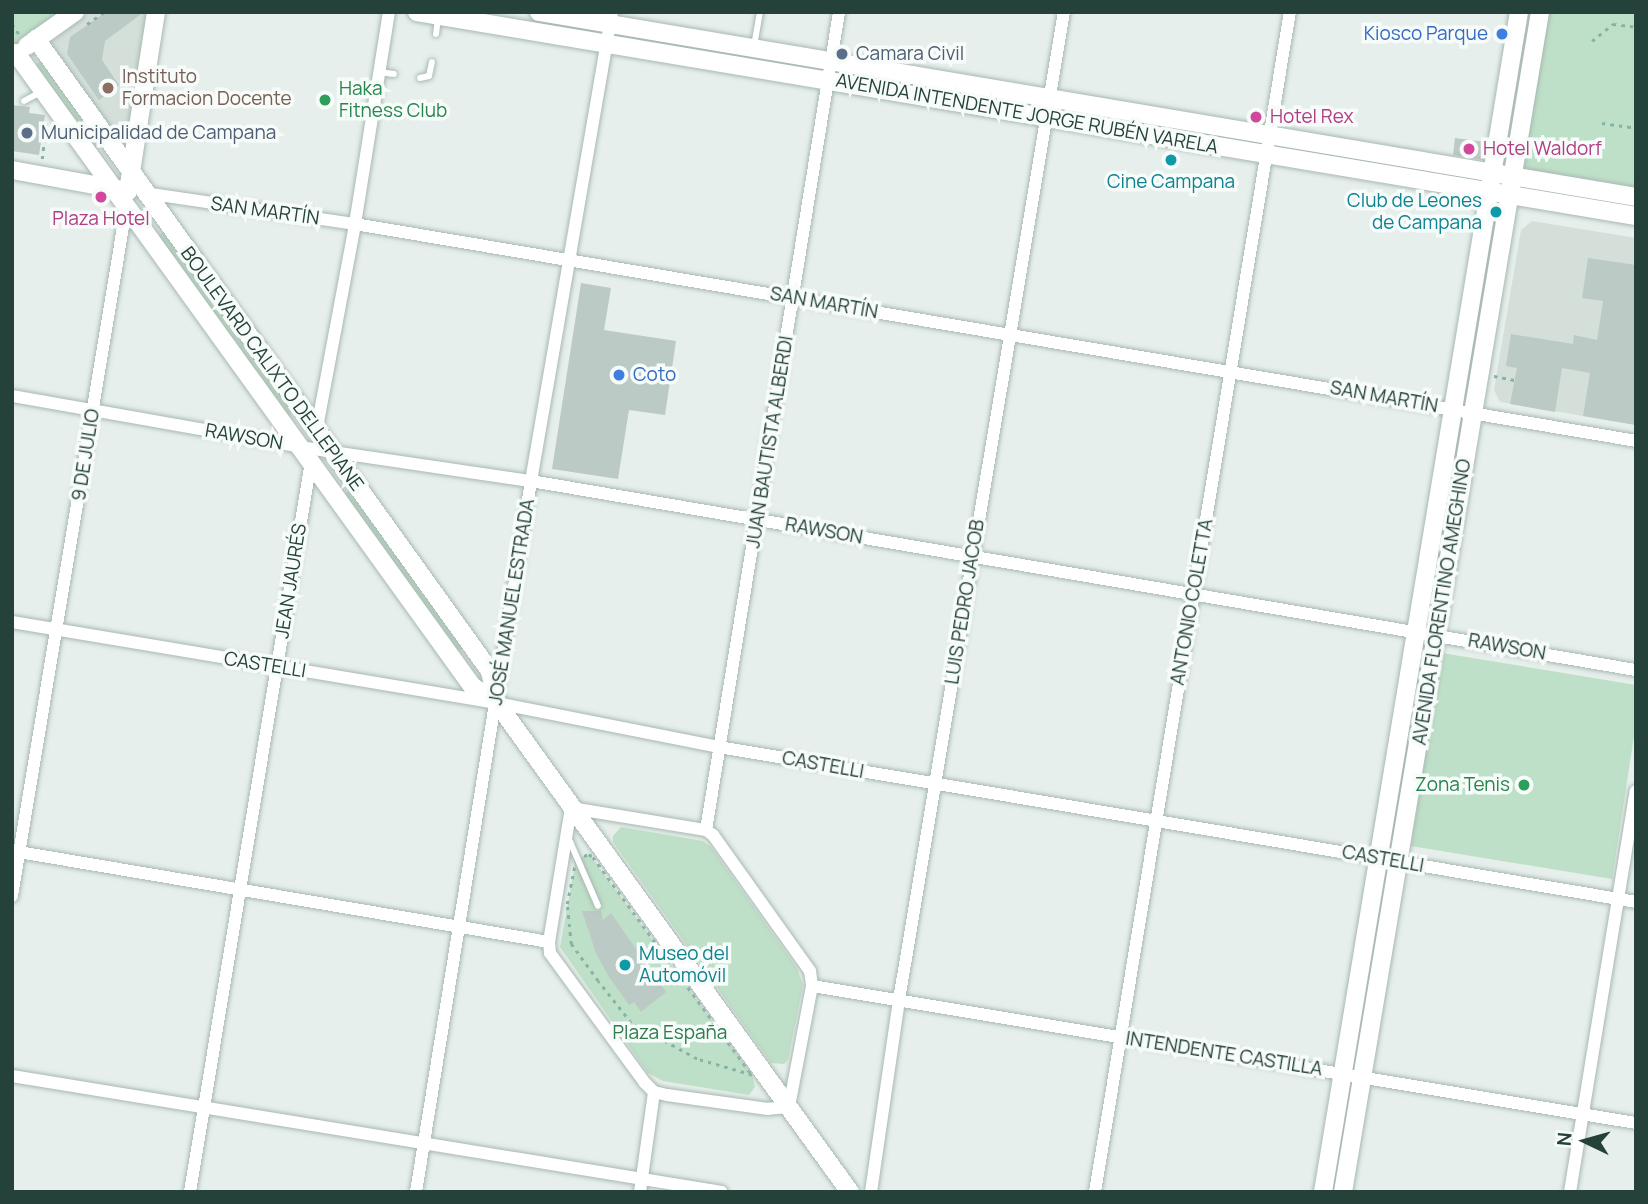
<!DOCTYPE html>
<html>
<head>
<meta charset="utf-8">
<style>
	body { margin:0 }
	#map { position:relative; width:1648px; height:1204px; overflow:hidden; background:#e6efeb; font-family:Manrope,sans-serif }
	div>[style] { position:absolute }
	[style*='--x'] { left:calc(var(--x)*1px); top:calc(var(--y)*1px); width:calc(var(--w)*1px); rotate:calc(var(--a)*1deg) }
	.built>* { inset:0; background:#d4dfda }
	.green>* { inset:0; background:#bfe0c8 }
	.building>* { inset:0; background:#bbcac4 }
	.path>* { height:2.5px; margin-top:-1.25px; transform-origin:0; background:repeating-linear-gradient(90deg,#86b3a5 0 3.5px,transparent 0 8.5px) }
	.roads { filter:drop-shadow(0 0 2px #a8b8b2) drop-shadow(0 0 2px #a8b8b2) }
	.lane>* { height:6px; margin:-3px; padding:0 3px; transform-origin:3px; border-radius:3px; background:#fff }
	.street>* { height:12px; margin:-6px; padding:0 6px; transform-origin:6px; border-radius:6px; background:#fff }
	.secondary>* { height:18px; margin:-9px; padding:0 9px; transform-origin:9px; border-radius:9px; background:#fff }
	.dots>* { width:19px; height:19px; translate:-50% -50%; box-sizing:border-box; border:4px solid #f7fbf9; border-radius:50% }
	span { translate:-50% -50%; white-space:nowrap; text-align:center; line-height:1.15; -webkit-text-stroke:7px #f7fbf9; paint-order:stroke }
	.shop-label { font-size:19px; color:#366cbe }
	.right { translate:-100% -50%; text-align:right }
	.left { translate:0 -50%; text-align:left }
	.service-label { font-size:19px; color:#4e5e75 }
	.education-label { font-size:19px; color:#785e54 }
	.leisure-label { font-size:19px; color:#27864d }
	.street-label { font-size:19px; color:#24423a }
	.hotel-label { font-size:19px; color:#b23c85 }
	.culture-label { font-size:19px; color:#0d838f }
	.park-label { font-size:19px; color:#2d7a4b }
	.frame { position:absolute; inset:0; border:14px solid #24423a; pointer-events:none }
	.north { position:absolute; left:1550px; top:1106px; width:70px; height:70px; -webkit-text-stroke:5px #f7fbf9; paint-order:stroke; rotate:275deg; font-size:19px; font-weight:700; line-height:28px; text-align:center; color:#24423a }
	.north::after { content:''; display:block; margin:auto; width:24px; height:32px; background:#24423a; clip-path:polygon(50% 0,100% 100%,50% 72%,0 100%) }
</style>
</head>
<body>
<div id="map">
	<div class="built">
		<div style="clip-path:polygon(90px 12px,150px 12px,129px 132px,116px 137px,48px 44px)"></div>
		<div style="clip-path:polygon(1532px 221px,1636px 238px,1636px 425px,1500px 402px,1494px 390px,1521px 230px)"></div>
	</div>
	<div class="green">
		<div style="clip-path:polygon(12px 12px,63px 12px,12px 47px)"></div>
		<div style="clip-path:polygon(1545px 12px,1636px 12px,1636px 191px,1531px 174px,1524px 169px,1520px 161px)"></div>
		<div style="clip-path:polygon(42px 60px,102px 144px,94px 150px,34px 66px)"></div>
		<div style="clip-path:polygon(1497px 207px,1499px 209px,1468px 396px,1465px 397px,1463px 395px,1494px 208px)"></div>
		<div style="clip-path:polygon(165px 231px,295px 411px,287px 417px,157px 237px)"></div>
		<div style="clip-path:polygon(1460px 430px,1462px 431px,1431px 619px,1428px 620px,1426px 618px,1457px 431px)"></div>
		<div style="clip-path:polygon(352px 489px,466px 647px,456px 653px,343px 495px)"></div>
		<div style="clip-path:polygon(1423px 648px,1426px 650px,1394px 838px,1392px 838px,1389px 837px,1421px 649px)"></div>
		<div style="clip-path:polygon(1442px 653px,1636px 685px,1636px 723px,1612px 879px,1411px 846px)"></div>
		<div style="clip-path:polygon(621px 827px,703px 841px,711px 847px,797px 968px,803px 985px,788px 1060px,784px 1064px,771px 1063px,613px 842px,613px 836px)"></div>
		<div style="clip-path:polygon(589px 854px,752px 1075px,755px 1087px,749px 1095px,663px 1081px,648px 1073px,560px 947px,576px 859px)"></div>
	</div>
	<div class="building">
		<div style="clip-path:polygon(106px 12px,144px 12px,105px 41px,102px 60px,119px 85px,99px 100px,67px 54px,70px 37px)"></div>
		<div style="clip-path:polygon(12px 105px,30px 107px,29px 113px,45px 115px,39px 155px,12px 151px)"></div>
		<div style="clip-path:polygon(1455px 138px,1486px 142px,1483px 160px,1453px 155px)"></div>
		<div style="clip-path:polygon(1588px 258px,1636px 265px,1636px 425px,1583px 416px,1590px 373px,1562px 368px,1555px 412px,1510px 404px,1517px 368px,1506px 366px,1511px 334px,1573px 344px,1574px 335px,1597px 340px,1603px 301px,1582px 298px)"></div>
		<div style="clip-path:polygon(581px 283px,611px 288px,604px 330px,676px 341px,665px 415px,629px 410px,618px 479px,552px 469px)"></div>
		<div style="clip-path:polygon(582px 911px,601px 911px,603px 920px,611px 913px,666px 992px,641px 1012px,634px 1002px,629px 1005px,609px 977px,596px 953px)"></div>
	</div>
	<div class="path">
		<div style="--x:12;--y:24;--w:12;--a:55"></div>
		<div style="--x:87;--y:24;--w:21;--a:-35"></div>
		<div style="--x:1592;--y:41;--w:27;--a:-39"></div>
		<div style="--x:1613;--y:24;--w:23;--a:7"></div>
		<div style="--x:1602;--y:123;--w:34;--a:8"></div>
		<div style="--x:42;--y:159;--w:35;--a:-83"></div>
		<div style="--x:1494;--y:376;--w:21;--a:11"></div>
		<div style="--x:589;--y:854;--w:5;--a:37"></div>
		<div style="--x:593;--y:857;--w:270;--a:53.9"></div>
		<div style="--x:752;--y:1075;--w:57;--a:-163.8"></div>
		<div style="--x:697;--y:1059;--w:75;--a:-151.4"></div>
		<div style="--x:631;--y:1023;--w:53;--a:-128.2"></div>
		<div style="--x:598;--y:981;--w:46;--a:-126.1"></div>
		<div style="--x:571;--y:944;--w:40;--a:-95.7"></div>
		<div style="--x:567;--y:904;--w:46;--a:-78.7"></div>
		<div style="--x:576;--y:859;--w:14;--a:-21"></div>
		<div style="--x:705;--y:968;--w:22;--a:-39"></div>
	</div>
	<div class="roads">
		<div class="lane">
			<div style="--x:436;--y:34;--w:16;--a:-83"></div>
			<div style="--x:754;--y:46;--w:35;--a:-80"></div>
			<div style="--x:379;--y:72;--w:15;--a:8"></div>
			<div style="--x:420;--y:78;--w:9;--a:-13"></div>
			<div style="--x:429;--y:76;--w:14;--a:-78"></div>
			<div style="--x:24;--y:101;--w:19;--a:-28"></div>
			<div style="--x:568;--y:837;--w:75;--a:66.5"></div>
		</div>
		<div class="street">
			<div style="--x:145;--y:193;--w:212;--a:8.4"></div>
			<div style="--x:355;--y:224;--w:1299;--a:9.61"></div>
			<div style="--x:12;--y:396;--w:306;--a:10"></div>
			<div style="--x:313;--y:449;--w:220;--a:8.4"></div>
			<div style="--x:531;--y:481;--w:1121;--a:9.71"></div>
			<div style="--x:316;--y:433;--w:213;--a:-79.4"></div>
			<div style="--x:355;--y:224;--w:215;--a:-80.9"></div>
			<div style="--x:12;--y:622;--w:492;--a:9.5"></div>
			<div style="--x:497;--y:703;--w:226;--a:11.2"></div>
			<div style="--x:719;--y:747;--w:930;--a:9.59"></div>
			<div style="--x:571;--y:808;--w:137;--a:9.3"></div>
			<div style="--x:706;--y:830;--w:9;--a:36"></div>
			<div style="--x:713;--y:835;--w:167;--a:54.5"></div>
			<div style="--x:810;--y:971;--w:15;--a:82"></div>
			<div style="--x:812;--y:986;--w:123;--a:100.8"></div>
			<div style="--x:789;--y:1107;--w:21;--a:175"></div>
			<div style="--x:768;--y:1109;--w:102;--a:-172.1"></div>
			<div style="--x:667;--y:1095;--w:13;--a:-167"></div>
			<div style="--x:654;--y:1092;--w:13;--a:-135"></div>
			<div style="--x:645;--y:1083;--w:161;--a:-126.2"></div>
			<div style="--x:550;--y:953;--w:11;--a:-95"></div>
			<div style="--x:549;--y:942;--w:136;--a:-80.7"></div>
			<div style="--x:706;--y:830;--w:829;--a:-80.76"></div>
			<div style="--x:13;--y:851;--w:544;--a:9.64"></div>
			<div style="--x:12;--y:896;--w:702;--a:-80.58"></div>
			<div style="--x:812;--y:986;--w:835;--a:9.44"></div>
			<div style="--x:12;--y:1076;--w:719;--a:9.28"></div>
			<div style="--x:190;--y:1192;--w:741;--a:-80.6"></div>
			<div style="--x:416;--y:1192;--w:720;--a:-80.81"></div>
			<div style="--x:531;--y:481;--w:476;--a:-80.2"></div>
			<div style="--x:640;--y:1192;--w:101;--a:-82"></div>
			<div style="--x:871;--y:1192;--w:194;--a:-81.7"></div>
			<div style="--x:899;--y:1000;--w:1002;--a:-80.52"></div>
			<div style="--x:1095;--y:1192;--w:1196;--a:-80.62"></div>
			<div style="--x:1570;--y:1192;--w:406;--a:-80.7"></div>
		</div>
		<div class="secondary">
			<div style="--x:417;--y:12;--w:1236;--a:9.5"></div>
			<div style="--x:539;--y:12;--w:1112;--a:9.57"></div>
			<div style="--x:36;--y:39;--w:778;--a:54.31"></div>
			<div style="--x:490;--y:671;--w:33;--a:78"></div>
			<div style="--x:27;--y:46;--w:59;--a:-35.3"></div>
			<div style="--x:16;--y:53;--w:780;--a:54.23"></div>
			<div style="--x:472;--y:686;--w:30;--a:34"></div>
			<div style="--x:497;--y:703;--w:603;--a:54.18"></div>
			<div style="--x:12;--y:170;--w:118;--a:10.3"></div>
			<div style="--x:128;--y:191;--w:181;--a:-81.1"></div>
			<div style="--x:1323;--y:1192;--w:1196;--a:-80.57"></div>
			<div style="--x:1343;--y:1192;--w:1196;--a:-80.52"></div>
		</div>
	</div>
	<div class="dots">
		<div style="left:1502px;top:34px;background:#3f7fe0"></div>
		<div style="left:842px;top:54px;background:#5c6f8a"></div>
		<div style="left:108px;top:88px;background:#8d6e63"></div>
		<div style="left:325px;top:100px;background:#2e9e5b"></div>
		<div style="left:1256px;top:117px;background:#d1479c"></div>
		<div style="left:27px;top:133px;background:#5c6f8a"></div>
		<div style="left:1469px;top:149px;background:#d1479c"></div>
		<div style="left:1171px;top:160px;background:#0f9aa8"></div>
		<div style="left:101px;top:197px;background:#d1479c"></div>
		<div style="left:1496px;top:212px;background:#0f9aa8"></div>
		<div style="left:619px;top:375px;background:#3f7fe0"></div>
		<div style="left:1524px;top:785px;background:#2e9e5b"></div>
		<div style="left:625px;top:965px;background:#0f9aa8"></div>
	</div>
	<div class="shop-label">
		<span class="right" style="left:1488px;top:34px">Kiosco Parque</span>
		<span class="left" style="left:633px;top:375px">Coto</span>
	</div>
	<div class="service-label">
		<span class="left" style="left:856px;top:54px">Camara Civil</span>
		<span class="left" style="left:41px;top:133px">Municipalidad de Campana</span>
	</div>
	<div class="education-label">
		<span class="left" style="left:122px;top:88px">Instituto<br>Formacion Docente</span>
	</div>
	<div class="leisure-label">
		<span class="left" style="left:339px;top:100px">Haka<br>Fitness Club</span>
		<span class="right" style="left:1510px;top:785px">Zona Tenis</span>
	</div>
	<div class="street-label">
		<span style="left:1027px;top:114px;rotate:10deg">AVENIDA INTENDENTE JORGE RUBÉN VARELA</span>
		<span style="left:265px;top:211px;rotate:8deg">SAN MARTÍN</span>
		<span style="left:824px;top:303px;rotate:10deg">SAN MARTÍN</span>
		<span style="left:272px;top:369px;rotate:54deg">BOULEVARD CALIXTO DELLEPIANE</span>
		<span style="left:1384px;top:397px;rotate:10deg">SAN MARTÍN</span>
		<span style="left:244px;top:437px;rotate:10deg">RAWSON</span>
		<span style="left:770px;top:442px;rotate:-81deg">JUAN BAUTISTA ALBERDI</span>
		<span style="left:86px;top:455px;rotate:-81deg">9 DE JULIO</span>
		<span style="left:824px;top:531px;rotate:10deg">RAWSON</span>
		<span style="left:291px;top:581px;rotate:-81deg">JEAN JAURÉS</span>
		<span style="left:512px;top:602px;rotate:-81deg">JOSÉ MANUEL ESTRADA</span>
		<span style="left:965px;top:602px;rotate:-81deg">LUIS PEDRO JACOB</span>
		<span style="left:1192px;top:602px;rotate:-80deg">ANTONIO COLETTA</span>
		<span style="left:1442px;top:602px;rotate:-81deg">AVENIDA FLORENTINO AMEGHINO</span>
		<span style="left:1507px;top:647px;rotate:10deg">RAWSON</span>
		<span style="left:265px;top:665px;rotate:9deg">CASTELLI</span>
		<span style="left:823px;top:765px;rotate:10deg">CASTELLI</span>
		<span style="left:1383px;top:859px;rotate:10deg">CASTELLI</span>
		<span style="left:1224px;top:1054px;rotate:9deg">INTENDENTE CASTILLA</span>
	</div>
	<div class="hotel-label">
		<span class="left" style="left:1270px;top:117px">Hotel Rex</span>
		<span class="left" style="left:1483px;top:149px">Hotel Waldorf</span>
		<span style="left:101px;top:219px">Plaza Hotel</span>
	</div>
	<div class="culture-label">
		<span style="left:1171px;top:182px">Cine Campana</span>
		<span class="right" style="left:1482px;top:212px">Club de Leones<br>de Campana</span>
		<span class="left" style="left:639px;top:965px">Museo del<br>Automóvil</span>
	</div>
	<div class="park-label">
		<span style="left:670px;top:1033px">Plaza España</span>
	</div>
	<div class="frame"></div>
	<div class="north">N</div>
</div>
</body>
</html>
